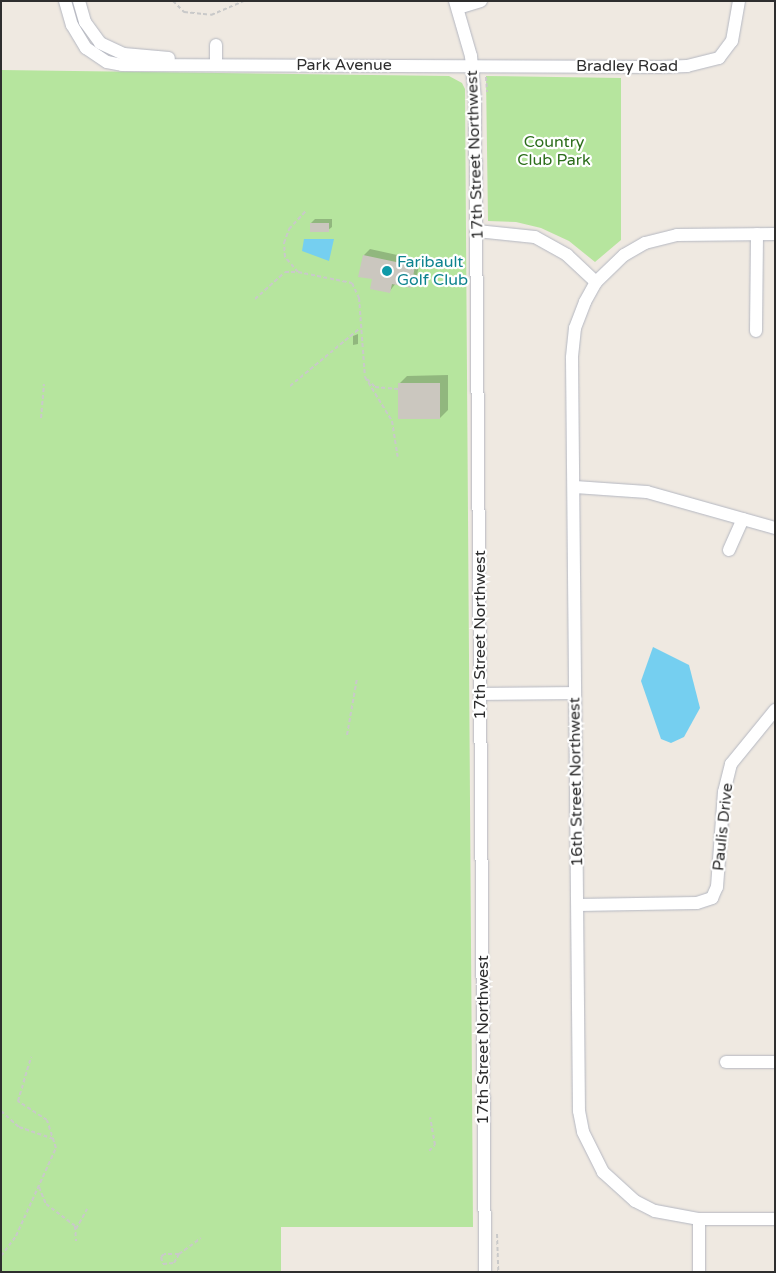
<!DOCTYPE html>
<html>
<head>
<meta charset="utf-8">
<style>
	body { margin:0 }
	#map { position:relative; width:776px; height:1273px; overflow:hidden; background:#efe9e1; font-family:"Varela Round",sans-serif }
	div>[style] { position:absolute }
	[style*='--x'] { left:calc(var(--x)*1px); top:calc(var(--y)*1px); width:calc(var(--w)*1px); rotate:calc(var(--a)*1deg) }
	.green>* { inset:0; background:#b6e59e }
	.water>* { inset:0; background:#75cff0 }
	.shadow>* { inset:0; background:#0003 }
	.building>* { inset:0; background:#cbc7bf }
	.path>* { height:2px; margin-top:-1px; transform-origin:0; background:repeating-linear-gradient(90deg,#c9c9c9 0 4px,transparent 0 6.5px) }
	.roads { filter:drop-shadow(0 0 1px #b4b7c1) drop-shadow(0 0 1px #b4b7c1) }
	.minor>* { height:12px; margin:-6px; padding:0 6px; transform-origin:6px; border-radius:6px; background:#fff }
	.dots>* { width:14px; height:14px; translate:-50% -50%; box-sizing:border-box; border:2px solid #fff; border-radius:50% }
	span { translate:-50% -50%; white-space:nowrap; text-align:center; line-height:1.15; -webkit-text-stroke:4.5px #fff; paint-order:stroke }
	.street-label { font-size:16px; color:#2e2e2e }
	.park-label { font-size:16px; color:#2c6e1b }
	.culture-label { font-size:16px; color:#0d838f }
	.left { translate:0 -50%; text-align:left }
	.frame { position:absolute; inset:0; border:2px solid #2e2e2e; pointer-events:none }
</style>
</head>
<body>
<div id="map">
	<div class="green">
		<div style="clip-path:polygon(1px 70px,449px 76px,462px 83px,465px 89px,473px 1227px,281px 1227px,281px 1272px,1px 1272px)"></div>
		<div style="clip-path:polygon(486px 76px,621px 78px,621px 240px,595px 262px,569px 241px,541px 228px,516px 222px,488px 221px)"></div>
	</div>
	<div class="water">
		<div style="clip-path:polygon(304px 239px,334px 239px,329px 261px,302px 251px)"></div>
		<div style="clip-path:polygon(653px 647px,689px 665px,700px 708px,684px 737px,671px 743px,661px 739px,641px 681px)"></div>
	</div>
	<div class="shadow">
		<div style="clip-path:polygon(315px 219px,332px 219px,332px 227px,328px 230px,311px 223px)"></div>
		<div style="clip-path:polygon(370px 249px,420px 260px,416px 280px,410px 286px,396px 283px,389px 292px,374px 279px,364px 255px)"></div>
		<div style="clip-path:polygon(358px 334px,358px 344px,353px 345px,353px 336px)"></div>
		<div style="clip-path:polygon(448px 375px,448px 410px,440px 418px,399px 384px,407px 376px)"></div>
	</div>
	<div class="building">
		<div style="clip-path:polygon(310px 223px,329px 223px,329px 232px,310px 232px)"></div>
		<div style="clip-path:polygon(363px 255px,415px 266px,411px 288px,392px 284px,390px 293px,370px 289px,372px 279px,358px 277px)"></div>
		<div style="clip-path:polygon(398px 383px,440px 383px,440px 419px,398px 419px)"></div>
	</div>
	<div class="path">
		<div style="--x:173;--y:1;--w:16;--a:45"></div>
		<div style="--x:184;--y:12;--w:27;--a:6"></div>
		<div style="--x:211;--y:15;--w:36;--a:-23"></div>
		<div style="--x:486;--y:77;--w:15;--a:86"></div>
		<div style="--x:298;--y:272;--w:20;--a:-131"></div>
		<div style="--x:285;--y:257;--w:14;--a:-94"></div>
		<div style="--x:284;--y:243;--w:15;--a:-70"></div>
		<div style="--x:289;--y:229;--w:25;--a:-47"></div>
		<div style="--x:255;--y:299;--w:40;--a:-42"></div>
		<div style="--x:285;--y:272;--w:13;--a:0"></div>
		<div style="--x:298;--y:272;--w:55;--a:11.5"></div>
		<div style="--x:352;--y:283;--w:17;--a:65"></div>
		<div style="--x:359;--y:298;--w:79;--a:85.7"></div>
		<div style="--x:365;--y:377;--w:52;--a:58.5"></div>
		<div style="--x:392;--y:421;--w:36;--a:81"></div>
		<div style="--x:367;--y:379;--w:11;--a:45"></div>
		<div style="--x:375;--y:387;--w:23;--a:5"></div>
		<div style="--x:290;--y:386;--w:91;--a:-39.6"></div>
		<div style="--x:41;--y:418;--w:34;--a:-85"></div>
		<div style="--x:347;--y:735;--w:58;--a:-80"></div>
		<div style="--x:1;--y:1111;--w:24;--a:42"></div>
		<div style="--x:19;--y:1127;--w:36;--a:19"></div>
		<div style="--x:429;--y:1151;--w:8;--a:-45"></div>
		<div style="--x:435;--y:1145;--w:28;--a:-100"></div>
		<div style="--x:39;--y:1187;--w:18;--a:68"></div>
		<div style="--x:46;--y:1204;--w:36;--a:37"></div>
		<div style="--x:75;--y:1226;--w:15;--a:86"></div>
		<div style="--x:76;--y:1229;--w:23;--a:-61"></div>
		<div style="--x:497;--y:1234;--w:38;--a:88"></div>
		<div style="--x:179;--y:1254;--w:15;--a:180"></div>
		<div style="--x:164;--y:1254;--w:4;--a:135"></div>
		<div style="--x:161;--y:1257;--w:7;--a:74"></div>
		<div style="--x:163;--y:1264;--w:11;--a:-5"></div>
		<div style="--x:174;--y:1263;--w:10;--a:-61"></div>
		<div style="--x:179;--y:1254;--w:27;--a:-36"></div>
		<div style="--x:1;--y:1256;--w:25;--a:-53"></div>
		<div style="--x:16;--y:1236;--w:97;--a:-65.6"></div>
		<div style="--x:56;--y:1148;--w:29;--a:-108"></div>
		<div style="--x:47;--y:1120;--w:35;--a:-147"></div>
		<div style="--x:18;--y:1101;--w:46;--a:-73.5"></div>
	</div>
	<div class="roads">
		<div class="minor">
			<div style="--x:65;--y:1;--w:25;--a:74"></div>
			<div style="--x:72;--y:25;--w:27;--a:59"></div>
			<div style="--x:86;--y:48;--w:25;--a:34"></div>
			<div style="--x:107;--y:62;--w:15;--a:11"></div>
			<div style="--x:122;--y:65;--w:539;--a:0.21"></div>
			<div style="--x:661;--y:67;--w:26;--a:-2"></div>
			<div style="--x:687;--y:66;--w:33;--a:-14"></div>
			<div style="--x:719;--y:58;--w:21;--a:-53"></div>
			<div style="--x:732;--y:41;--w:41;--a:-80.1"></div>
			<div style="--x:79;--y:1;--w:22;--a:74"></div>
			<div style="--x:85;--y:22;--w:26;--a:54"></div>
			<div style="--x:100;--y:43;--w:26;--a:25"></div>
			<div style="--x:124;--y:54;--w:45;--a:5.1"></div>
			<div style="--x:455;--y:1;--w:57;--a:73.8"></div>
			<div style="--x:471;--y:56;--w:43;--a:84.7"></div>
			<div style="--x:475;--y:99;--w:1173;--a:89.51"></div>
			<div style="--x:458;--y:8;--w:24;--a:-17"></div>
			<div style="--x:216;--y:64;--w:19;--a:-90"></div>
			<div style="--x:477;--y:231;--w:58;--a:5.9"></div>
			<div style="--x:535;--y:237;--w:37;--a:29"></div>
			<div style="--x:567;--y:255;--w:40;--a:43"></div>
			<div style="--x:775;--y:234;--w:98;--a:179.4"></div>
			<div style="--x:677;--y:235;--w:33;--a:166"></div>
			<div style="--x:645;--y:243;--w:24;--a:150"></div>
			<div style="--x:624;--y:255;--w:39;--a:136"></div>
			<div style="--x:596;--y:282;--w:23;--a:119"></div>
			<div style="--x:585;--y:302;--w:28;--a:111"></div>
			<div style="--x:575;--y:328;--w:30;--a:96"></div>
			<div style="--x:572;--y:358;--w:753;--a:89.47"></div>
			<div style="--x:579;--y:1111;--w:21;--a:79"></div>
			<div style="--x:583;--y:1132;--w:45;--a:63.4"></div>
			<div style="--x:603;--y:1172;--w:43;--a:42.2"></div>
			<div style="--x:635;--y:1201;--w:22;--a:27"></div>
			<div style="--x:655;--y:1211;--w:45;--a:10.3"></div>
			<div style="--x:699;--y:1219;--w:76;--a:0"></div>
			<div style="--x:756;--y:331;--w:97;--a:-89.4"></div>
			<div style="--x:575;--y:487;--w:72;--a:4"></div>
			<div style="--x:647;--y:492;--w:133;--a:15.7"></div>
			<div style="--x:729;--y:550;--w:34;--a:-66"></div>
			<div style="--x:480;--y:694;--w:94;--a:-0.6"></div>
			<div style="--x:578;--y:905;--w:119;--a:-1"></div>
			<div style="--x:697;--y:903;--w:16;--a:-18"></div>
			<div style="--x:712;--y:898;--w:12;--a:-66"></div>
			<div style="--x:717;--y:887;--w:95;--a:-85.8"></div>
			<div style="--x:724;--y:792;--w:29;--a:-76"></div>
			<div style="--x:731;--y:764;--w:70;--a:-50.8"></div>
			<div style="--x:726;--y:1062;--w:49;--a:0"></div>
			<div style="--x:699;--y:1272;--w:53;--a:-90"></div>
		</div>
	</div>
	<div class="dots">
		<div style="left:387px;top:271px;background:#0f9aa8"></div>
	</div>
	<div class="street-label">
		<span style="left:344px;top:65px">Park Avenue</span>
		<span style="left:627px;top:66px">Bradley Road</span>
		<span style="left:475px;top:155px;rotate:-92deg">17th Street Northwest</span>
		<span style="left:480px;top:635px;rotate:-90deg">17th Street Northwest</span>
		<span style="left:576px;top:782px;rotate:-91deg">16th Street Northwest</span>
		<span style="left:723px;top:827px;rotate:-84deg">Paulis Drive</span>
		<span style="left:483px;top:1040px;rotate:-90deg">17th Street Northwest</span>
	</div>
	<div class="park-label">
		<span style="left:554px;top:151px">Country<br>Club Park</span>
	</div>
	<div class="culture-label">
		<span class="left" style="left:397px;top:271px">Faribault<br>Golf Club</span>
	</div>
	<div class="frame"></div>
</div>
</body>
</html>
